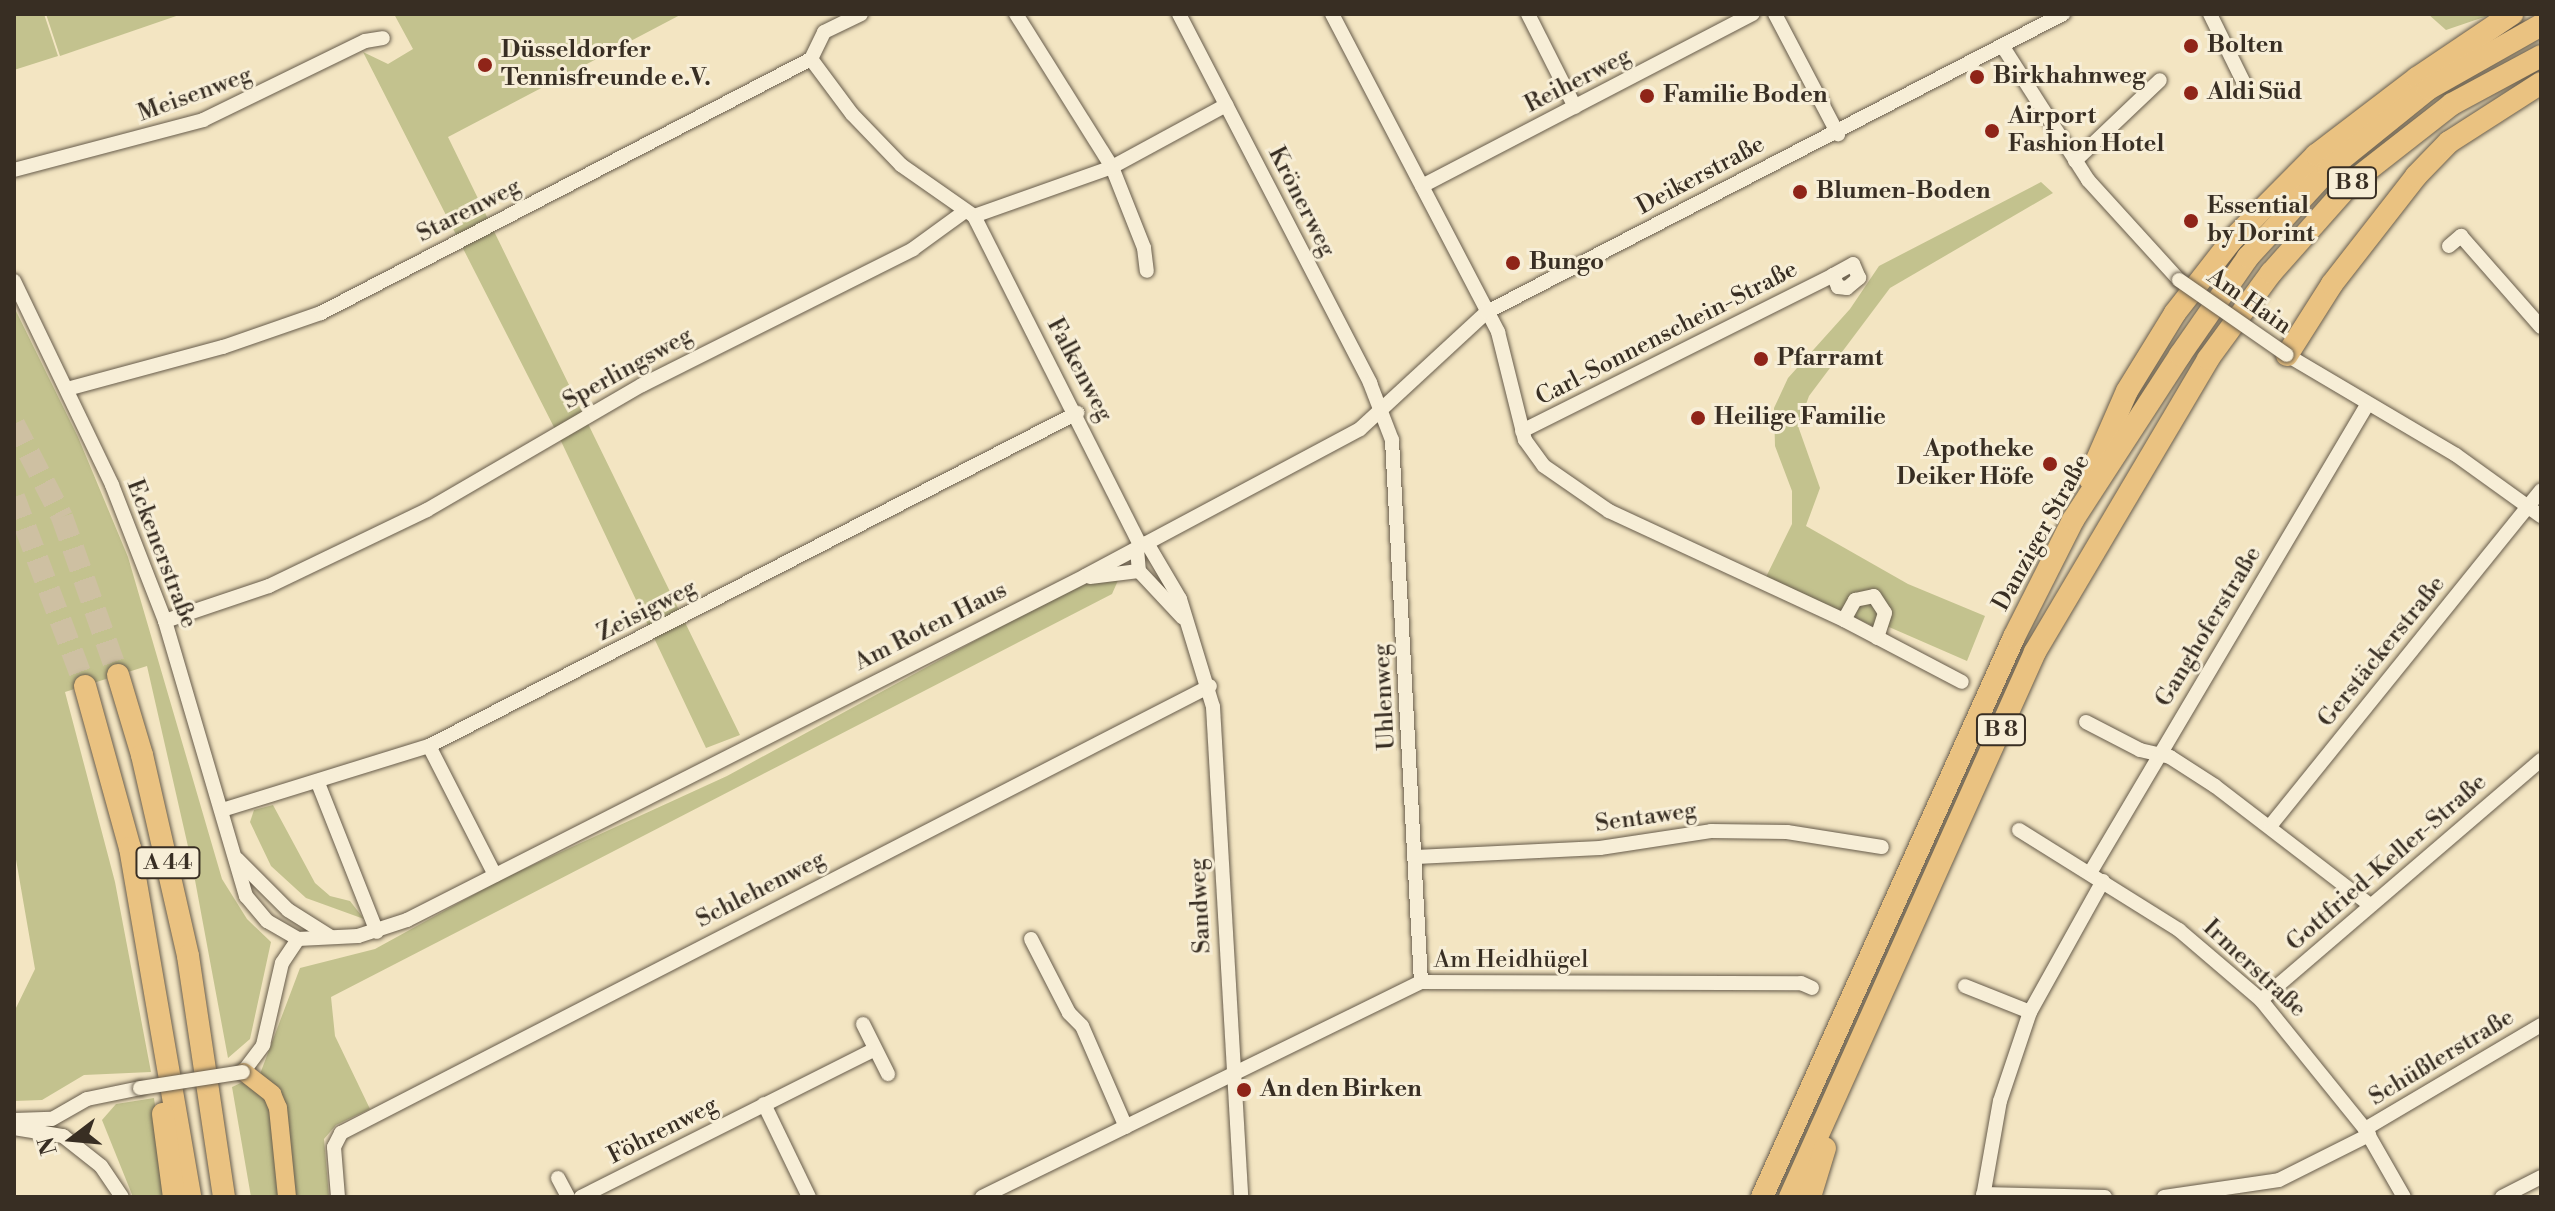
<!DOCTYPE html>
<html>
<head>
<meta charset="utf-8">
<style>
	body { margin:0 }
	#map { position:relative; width:2555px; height:1211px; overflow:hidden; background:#f3e5c2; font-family:"Libre Bodoni",serif }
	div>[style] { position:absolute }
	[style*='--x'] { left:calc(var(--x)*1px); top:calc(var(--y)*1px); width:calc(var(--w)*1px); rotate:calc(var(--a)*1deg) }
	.green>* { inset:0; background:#c3c28e }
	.highway-tunnel>* { height:22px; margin-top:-11px; transform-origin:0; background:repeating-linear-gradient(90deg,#cec0a2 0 22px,transparent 0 33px) }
	.roads { filter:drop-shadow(0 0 2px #675c4b) drop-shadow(0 0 2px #675c4b) }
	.minor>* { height:14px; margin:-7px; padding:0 7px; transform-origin:7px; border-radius:7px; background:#f7eed7 }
	.major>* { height:18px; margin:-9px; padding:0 9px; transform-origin:9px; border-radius:9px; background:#eac281 }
	.highway>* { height:22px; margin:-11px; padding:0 11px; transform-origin:11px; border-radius:11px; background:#eac281 }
	.bridges { filter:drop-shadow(0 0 2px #675c4b) drop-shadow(0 0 2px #675c4b) }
	.minor-bridge>* { height:14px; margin:-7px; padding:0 7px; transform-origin:7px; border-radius:7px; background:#f7eed7 }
	.dots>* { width:22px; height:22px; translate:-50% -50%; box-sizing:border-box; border:4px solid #f7eed7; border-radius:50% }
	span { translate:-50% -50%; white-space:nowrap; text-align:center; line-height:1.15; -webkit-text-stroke:6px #f7eed7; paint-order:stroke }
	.shield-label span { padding:2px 6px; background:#f7eed7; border:2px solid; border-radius:6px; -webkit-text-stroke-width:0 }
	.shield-label { font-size:22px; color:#382e23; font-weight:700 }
	.poi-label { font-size:24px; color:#382e23; font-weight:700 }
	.left { translate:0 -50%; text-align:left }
	.right { translate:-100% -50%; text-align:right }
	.street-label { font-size:24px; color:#382e23 }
	.frame { position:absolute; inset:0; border:16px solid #382e23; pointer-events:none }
	.north { position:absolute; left:32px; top:1099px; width:80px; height:80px; -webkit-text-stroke:6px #f7eed7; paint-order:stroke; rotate:254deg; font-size:22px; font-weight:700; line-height:32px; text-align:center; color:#382e23 }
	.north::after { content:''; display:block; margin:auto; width:28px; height:36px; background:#382e23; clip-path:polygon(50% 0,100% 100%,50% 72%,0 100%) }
</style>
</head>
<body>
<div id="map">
	<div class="green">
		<div style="clip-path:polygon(14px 14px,44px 14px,58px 56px,14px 70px)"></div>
		<div style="clip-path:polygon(46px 14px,182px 14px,60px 56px)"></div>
		<div style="clip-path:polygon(394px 14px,682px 14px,448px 137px,740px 735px,706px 748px,560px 439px,363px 52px,388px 64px,413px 49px)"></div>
		<div style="clip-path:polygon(2428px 14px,2493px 14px,2446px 30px)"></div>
		<div style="clip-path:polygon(2041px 182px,2053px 193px,1890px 288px,1809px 396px,1798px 426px,1820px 488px,1806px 526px,1908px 584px,1985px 616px,1967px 661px,1889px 627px,1886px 632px,1766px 577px,1792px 524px,1792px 491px,1775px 446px,1774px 408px,1788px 378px,1850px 309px,1879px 266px)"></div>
		<div style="clip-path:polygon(14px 307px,78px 437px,128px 557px,222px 879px,247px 919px,271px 942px,250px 1039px,228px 1058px,192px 864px,147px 666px,65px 692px,115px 882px,151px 1072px,84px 1075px,42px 1100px,14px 1101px,14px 1012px,35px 969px,14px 848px)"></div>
		<div style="clip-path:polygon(1120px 576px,1112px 594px,331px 997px,335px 1036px,370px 1109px,336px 1125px,324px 1139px,329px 1197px,251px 1197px,232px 1087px,260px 1074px,300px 968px,375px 949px,504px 878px,727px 776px,1079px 584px)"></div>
		<div style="clip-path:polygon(273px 805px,315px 883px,330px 896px,350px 901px,364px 919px,306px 898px,271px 866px,250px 822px,254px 810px)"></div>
		<div style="clip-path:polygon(154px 1098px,167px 1197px,133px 1197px,102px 1120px,116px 1104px)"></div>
	</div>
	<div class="highway-tunnel">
		<div style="--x:14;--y:424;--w:105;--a:62.7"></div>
		<div style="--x:62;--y:517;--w:168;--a:70.5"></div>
		<div style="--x:14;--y:497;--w:202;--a:69.4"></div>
	</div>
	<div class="roads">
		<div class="minor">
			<div style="--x:1016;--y:14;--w:181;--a:57.9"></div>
			<div style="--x:1112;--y:167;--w:87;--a:68.4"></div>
			<div style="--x:1144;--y:248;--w:23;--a:83"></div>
			<div style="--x:1179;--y:14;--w:416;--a:62.6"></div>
			<div style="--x:1370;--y:383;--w:61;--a:68.9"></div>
			<div style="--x:1392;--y:440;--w:543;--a:86.94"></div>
			<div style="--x:1332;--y:14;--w:359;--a:62.4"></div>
			<div style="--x:1498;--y:332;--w:111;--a:76"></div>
			<div style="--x:1525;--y:440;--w:32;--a:54"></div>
			<div style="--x:1544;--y:466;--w:79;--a:34.7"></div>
			<div style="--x:1609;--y:511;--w:259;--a:24.9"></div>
			<div style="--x:1844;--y:620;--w:133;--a:27.7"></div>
			<div style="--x:1528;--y:14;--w:104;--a:63.2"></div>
			<div style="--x:1775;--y:14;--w:136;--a:62.3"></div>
			<div style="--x:2210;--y:14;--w:77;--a:63.8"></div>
			<div style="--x:2003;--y:47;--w:158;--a:57.4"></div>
			<div style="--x:2088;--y:180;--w:135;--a:47.7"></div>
			<div style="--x:811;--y:59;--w:69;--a:53.3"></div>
			<div style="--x:852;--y:114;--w:71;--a:46.1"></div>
			<div style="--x:901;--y:165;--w:89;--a:34.9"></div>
			<div style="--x:974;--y:216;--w:146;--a:-19.5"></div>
			<div style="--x:1112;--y:167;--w:130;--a:-28.5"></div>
			<div style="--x:2075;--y:161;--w:117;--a:-43.6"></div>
			<div style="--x:14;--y:170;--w:196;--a:-14.8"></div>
			<div style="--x:203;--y:120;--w:180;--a:-26"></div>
			<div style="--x:365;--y:41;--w:18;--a:-9"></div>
			<div style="--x:1422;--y:186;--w:373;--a:-27.5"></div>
			<div style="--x:974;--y:216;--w:370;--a:63.2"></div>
			<div style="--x:2449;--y:246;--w:16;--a:-40"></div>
			<div style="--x:2461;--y:236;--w:121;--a:48.7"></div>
			<div style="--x:14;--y:281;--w:226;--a:64.3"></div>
			<div style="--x:112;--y:485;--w:146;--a:68.7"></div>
			<div style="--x:165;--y:621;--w:287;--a:73.6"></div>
			<div style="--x:246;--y:896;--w:33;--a:50"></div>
			<div style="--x:267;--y:921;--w:36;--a:30"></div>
			<div style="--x:298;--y:939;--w:60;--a:-2.9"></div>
			<div style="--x:358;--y:936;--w:52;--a:-18.1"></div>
			<div style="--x:407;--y:920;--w:760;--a:-26.9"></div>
			<div style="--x:1085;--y:576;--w:312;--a:-28.1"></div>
			<div style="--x:1360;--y:429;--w:173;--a:-42.7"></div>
			<div style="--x:1487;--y:312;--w:649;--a:-27.36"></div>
			<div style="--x:2287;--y:355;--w:196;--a:30.6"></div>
			<div style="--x:2456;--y:455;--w:105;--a:35.7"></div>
			<div style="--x:67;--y:389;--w:162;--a:-15.1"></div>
			<div style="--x:223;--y:347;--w:104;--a:-19.1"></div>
			<div style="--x:321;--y:313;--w:552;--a:-27.4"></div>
			<div style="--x:811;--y:59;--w:30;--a:-64"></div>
			<div style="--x:824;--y:32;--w:41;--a:-25.9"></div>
			<div style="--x:1522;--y:431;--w:348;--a:-26.6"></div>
			<div style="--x:1833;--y:275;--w:13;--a:67"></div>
			<div style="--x:1838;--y:287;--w:9;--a:6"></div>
			<div style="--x:1847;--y:288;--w:16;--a:-40"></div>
			<div style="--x:1859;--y:278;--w:15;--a:-113"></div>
			<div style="--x:1853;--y:264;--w:23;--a:151"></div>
			<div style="--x:1147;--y:543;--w:65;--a:59.5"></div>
			<div style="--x:1180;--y:599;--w:113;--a:73"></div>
			<div style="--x:1213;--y:707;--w:491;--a:86.7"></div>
			<div style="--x:1137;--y:549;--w:22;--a:85"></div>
			<div style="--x:1139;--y:571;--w:64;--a:46.9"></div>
			<div style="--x:1090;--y:577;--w:49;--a:-7"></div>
			<div style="--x:1844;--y:620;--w:23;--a:-61"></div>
			<div style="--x:1855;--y:600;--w:19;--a:-12"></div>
			<div style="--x:1874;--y:596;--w:20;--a:57"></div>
			<div style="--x:1885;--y:613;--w:26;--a:108"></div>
			<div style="--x:165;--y:621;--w:110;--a:-18.6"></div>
			<div style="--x:269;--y:586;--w:175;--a:-25.7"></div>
			<div style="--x:427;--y:510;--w:249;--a:-30.2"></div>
			<div style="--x:642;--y:385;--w:303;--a:-26.6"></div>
			<div style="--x:913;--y:249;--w:63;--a:-36"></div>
			<div style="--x:2086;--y:722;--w:61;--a:27.4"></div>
			<div style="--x:2140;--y:750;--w:31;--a:13"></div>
			<div style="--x:2170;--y:757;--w:54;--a:32.8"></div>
			<div style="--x:2215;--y:786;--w:195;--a:37.5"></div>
			<div style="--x:429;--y:746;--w:145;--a:62.9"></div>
			<div style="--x:318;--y:783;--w:160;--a:68.4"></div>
			<div style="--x:222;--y:810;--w:217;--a:-17.2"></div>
			<div style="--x:429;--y:746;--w:729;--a:-27.2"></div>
			<div style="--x:2271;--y:825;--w:430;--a:-51.1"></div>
			<div style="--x:2019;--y:830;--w:189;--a:32"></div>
			<div style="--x:2179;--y:930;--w:108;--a:40.5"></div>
			<div style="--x:2261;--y:1000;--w:166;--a:51.1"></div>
			<div style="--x:2365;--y:1129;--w:78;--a:60.2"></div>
			<div style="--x:1416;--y:857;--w:184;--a:-2.8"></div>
			<div style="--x:1600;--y:848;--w:112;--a:-8.7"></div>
			<div style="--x:1711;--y:831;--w:76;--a:0.8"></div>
			<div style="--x:1787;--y:832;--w:96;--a:9"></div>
			<div style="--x:237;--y:859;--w:72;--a:45"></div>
			<div style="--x:288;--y:910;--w:51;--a:32.1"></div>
			<div style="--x:2090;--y:873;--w:544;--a:-59.38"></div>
			<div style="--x:1031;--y:939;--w:83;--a:62.8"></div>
			<div style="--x:1069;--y:1013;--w:18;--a:45"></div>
			<div style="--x:1082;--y:1026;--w:110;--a:66.5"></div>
			<div style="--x:1965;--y:986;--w:70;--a:21.8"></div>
			<div style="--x:2261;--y:1000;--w:369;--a:-40.6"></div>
			<div style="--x:863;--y:1024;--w:56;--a:63.4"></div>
			<div style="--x:243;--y:1072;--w:34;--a:-53"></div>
			<div style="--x:263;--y:1045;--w:84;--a:-77"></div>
			<div style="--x:282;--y:963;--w:29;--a:-56"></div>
			<div style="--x:764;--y:1104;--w:103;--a:64.2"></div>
			<div style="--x:14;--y:1120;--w:38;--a:-2"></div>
			<div style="--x:52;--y:1119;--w:40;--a:-29.7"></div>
			<div style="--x:87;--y:1099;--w:54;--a:-11.7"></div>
			<div style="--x:14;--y:1128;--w:50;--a:9.3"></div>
			<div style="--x:63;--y:1136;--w:48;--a:38.3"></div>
			<div style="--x:101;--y:1166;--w:37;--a:56"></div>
			<div style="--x:2365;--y:1129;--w:204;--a:-30.6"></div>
			<div style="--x:558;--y:1178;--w:21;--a:62"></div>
			<div style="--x:1983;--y:1194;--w:122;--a:1.4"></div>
			<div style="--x:338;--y:1197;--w:50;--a:-94.6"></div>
			<div style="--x:334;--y:1147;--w:16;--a:-63"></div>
			<div style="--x:341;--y:1133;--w:977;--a:-27.22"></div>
			<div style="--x:581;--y:1197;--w:329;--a:-26.7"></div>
			<div style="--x:982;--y:1197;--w:489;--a:-26.1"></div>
			<div style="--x:1421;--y:982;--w:380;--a:0.2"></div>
			<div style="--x:1801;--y:983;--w:12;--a:24"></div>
			<div style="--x:1983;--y:1197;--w:97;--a:-80"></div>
			<div style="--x:2000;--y:1101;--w:94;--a:-71.4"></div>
			<div style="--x:2030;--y:1012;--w:150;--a:-60.9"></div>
			<div style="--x:2164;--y:1197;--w:116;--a:-8.4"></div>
			<div style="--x:2279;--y:1180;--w:101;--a:-26.6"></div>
			<div style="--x:2502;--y:1197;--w:44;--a:-27.1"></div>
		</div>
		<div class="major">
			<div style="--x:244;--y:1072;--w:36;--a:38"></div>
			<div style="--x:272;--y:1094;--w:15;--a:67"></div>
			<div style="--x:278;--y:1108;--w:89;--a:84.2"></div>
		</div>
		<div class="highway">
			<div style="--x:2287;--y:355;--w:84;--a:-57.6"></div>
			<div style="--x:2332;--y:284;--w:137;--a:-52.1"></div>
			<div style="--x:2416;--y:176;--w:47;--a:-45.9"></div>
			<div style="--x:2449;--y:142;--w:109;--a:-32.7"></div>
			<div style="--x:2089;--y:478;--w:95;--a:-66.4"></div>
			<div style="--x:2127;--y:391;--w:92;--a:-58.4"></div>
			<div style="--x:2175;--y:313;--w:91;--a:-52.1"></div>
			<div style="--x:2231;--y:241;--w:121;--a:-45.3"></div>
			<div style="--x:2316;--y:155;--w:127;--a:-37.3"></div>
			<div style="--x:2417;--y:78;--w:115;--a:-34"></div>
			<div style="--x:118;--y:675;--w:84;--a:73.3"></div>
			<div style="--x:142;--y:755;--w:206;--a:77.1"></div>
			<div style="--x:188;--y:956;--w:244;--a:81.5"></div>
			<div style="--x:85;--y:686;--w:168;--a:74.5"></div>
			<div style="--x:130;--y:848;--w:354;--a:80.2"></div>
			<div style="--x:163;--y:1114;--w:84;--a:82.5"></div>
			<div style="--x:1762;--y:1197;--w:614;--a:-65.77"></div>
			<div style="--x:2014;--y:637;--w:131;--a:-63.2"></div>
			<div style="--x:2073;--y:520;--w:197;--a:-57"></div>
			<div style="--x:2180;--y:355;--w:119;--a:-55.2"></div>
			<div style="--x:2248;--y:257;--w:120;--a:-47.4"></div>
			<div style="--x:2329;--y:169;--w:127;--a:-38.9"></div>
			<div style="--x:2428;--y:89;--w:130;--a:-29.5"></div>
			<div style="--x:1790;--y:1197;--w:598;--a:-65.79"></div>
			<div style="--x:2035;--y:652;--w:340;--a:-59.4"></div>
			<div style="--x:2208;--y:359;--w:107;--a:-53.8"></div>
			<div style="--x:2271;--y:273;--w:120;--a:-48.4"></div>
			<div style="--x:2351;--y:183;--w:128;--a:-38"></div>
			<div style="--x:2452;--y:104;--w:101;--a:-28.3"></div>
			<div style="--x:1810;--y:1197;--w:51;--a:-73"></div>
		</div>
	</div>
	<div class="bridges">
		<div class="minor-bridge">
			<div style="--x:2179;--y:280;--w:131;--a:34.8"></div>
			<div style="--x:140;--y:1088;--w:104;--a:-8.8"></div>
		</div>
	</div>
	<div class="dots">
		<div style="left:2191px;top:46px;background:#8f2418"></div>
		<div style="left:485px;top:65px;background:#8f2418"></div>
		<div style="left:1977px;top:77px;background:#8f2418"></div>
		<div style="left:2191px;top:93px;background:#8f2418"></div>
		<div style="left:1647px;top:96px;background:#8f2418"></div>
		<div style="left:1992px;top:131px;background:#8f2418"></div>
		<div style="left:1800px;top:192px;background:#8f2418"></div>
		<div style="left:2191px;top:221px;background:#8f2418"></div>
		<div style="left:1513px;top:263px;background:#8f2418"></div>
		<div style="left:1761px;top:359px;background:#8f2418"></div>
		<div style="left:1698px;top:418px;background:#8f2418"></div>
		<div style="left:2050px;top:464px;background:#8f2418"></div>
		<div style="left:1244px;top:1090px;background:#8f2418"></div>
	</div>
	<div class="shield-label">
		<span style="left:2352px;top:183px">B 8</span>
		<span style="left:2001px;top:730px">B 8</span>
		<span style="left:168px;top:863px">A 44</span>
	</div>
	<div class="poi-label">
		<span class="left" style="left:2207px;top:46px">Bolten</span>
		<span class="left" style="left:501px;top:65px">Düsseldorfer<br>Tennisfreunde e.V.</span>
		<span class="left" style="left:1993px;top:77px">Birkhahnweg</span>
		<span class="left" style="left:2207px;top:93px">Aldi Süd</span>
		<span class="left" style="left:1663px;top:96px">Familie Boden</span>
		<span class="left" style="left:2008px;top:131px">Airport<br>Fashion Hotel</span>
		<span class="left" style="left:1816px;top:192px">Blumen-Boden</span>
		<span class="left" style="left:2207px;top:221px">Essential<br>by Dorint</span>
		<span class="left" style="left:1529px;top:263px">Bungo</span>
		<span class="left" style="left:1777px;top:359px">Pfarramt</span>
		<span class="left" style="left:1714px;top:418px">Heilige Familie</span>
		<span class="right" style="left:2034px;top:464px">Apotheke<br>Deiker Höfe</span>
		<span class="left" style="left:1260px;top:1090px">An den Birken</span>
	</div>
	<div class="street-label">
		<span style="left:1578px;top:81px;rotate:-27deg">Reiherweg</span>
		<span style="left:195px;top:95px;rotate:-20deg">Meisenweg</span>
		<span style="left:1701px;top:176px;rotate:-28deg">Deikerstraße</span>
		<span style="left:1301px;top:202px;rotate:63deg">Krönerweg</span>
		<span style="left:469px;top:211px;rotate:-27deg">Starenweg</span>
		<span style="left:2249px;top:302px;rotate:35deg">Am Hain</span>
		<span style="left:1667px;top:334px;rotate:-27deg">Carl-Sonnenschein-Straße</span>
		<span style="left:628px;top:369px;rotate:-29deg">Sperlingsweg</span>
		<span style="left:1079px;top:370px;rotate:62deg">Falkenweg</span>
		<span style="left:2042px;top:533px;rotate:-61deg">Danziger Straße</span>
		<span style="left:161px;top:554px;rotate:69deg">Eckenerstraße</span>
		<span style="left:647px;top:611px;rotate:-27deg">Zeisigweg</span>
		<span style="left:931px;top:627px;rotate:-27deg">Am Roten Haus</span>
		<span style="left:2209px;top:627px;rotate:-59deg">Ganghoferstraße</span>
		<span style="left:2382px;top:652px;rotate:-51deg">Gerstäckerstraße</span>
		<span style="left:1385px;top:697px;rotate:-93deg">Uhlenweg</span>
		<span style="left:1646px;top:818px;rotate:-8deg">Sentaweg</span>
		<span style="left:2387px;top:863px;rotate:-41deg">Gottfried-Keller-Straße</span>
		<span style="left:761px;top:890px;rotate:-27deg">Schlehenweg</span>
		<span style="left:1201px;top:906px;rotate:-93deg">Sandweg</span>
		<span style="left:1511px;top:961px">Am Heidhügel</span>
		<span style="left:2254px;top:969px;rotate:43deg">Irmerstraße</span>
		<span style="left:2442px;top:1058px;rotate:-31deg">Schüßlerstraße</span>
		<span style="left:663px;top:1131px;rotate:-27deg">Föhrenweg</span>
	</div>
	<div class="frame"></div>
	<div class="north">N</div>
</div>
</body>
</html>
